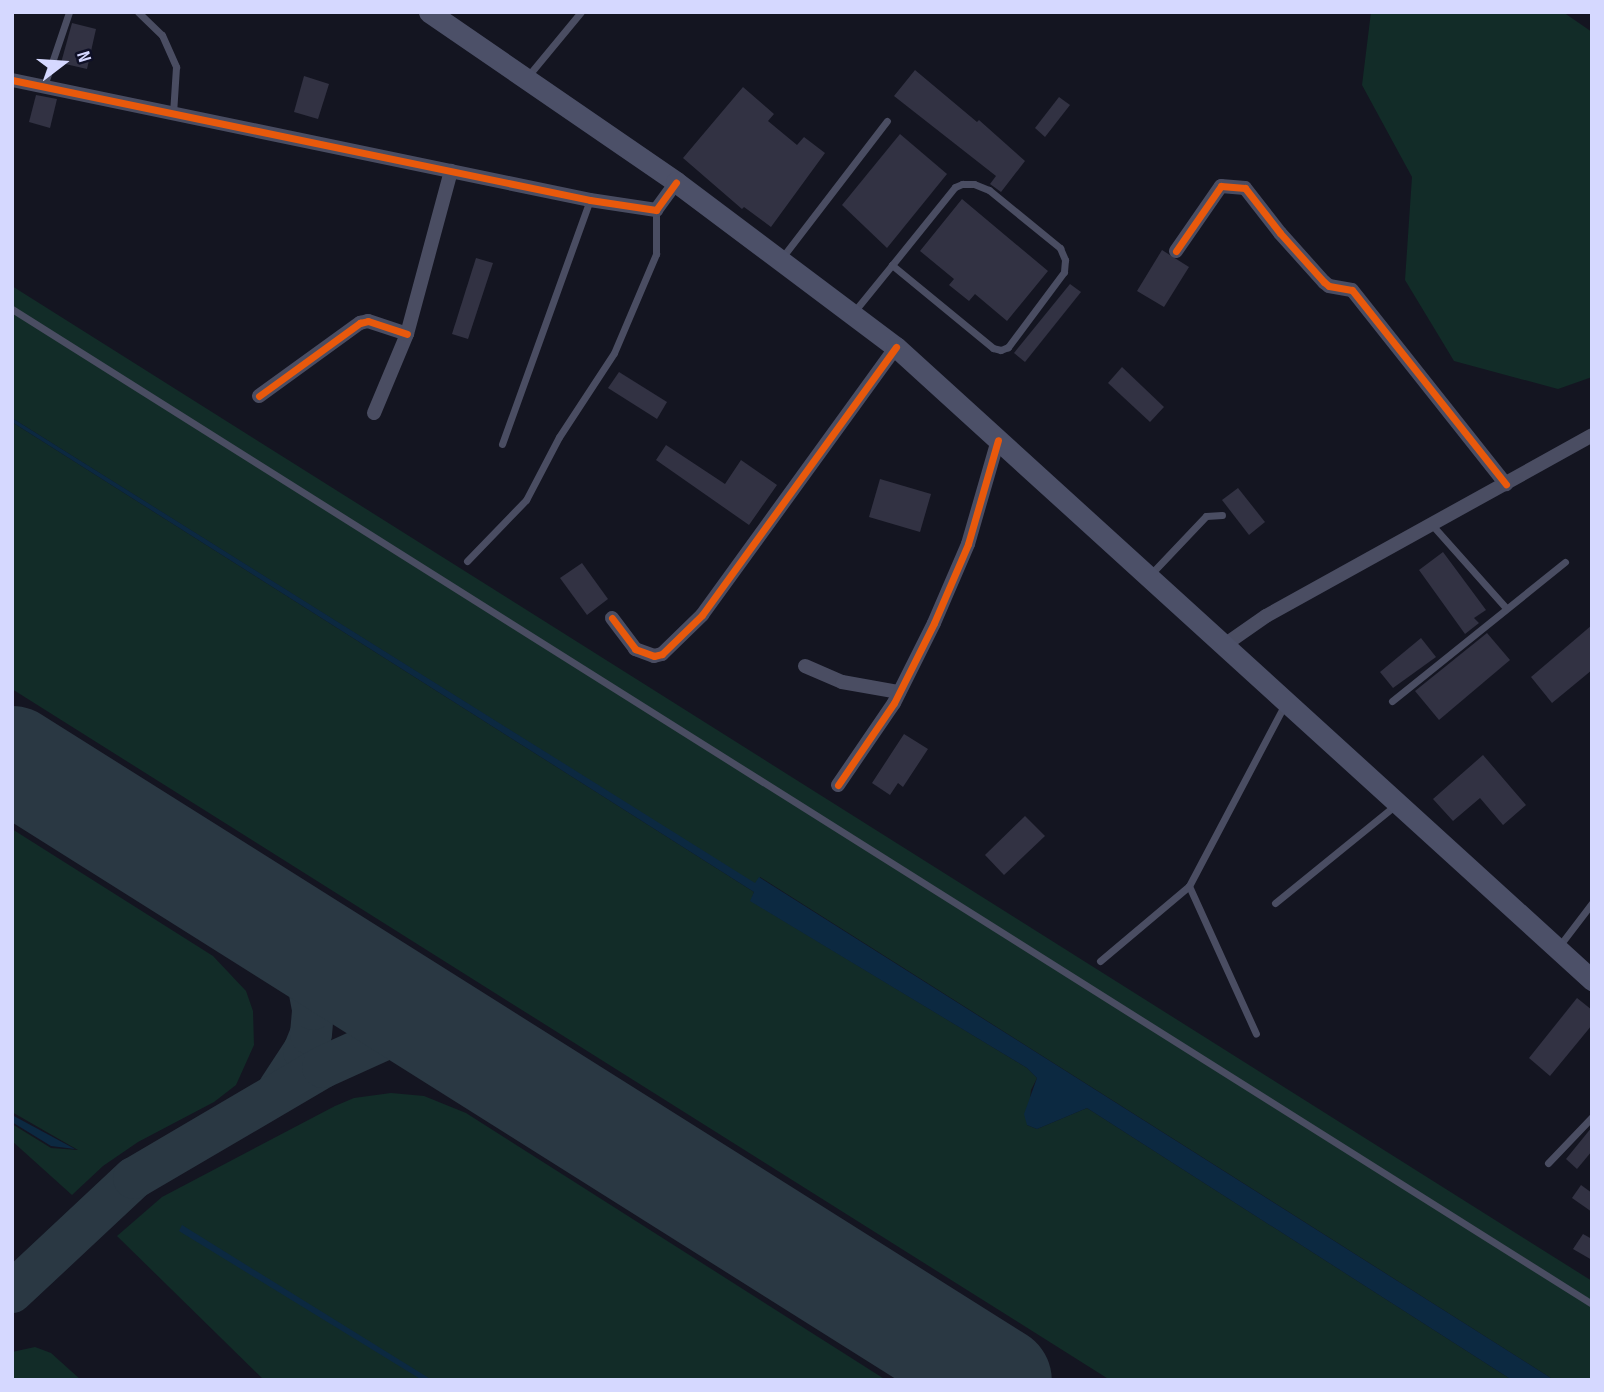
<!DOCTYPE html>
<html>
<head>
<meta charset="utf-8">
<style>
	body { margin:0 }
	#map { position:relative; width:1604px; height:1392px; overflow:hidden; background:#141521; font-family:"Sofia Sans Condensed",sans-serif }
	div>[style] { position:absolute }
	[style*='--x'] { left:calc(var(--x)*1px); top:calc(var(--y)*1px); width:calc(var(--w)*1px); rotate:calc(var(--a)*1deg) }
	.green>* { inset:0; background:#122c28 }
	.water>* { inset:0; background:#0c2941 }
	.taxiway>* { height:42px; margin:-21px; padding:0 21px; transform-origin:21px; border-radius:21px; background:#2a3843 }
	.runway>* { height:107px; margin:-53.5px; padding:0 53.5px; transform-origin:53.5px; border-radius:53.5px; background:#2a3843 }
	.building>* { inset:0; background:#323243 }
	.service>* { height:7px; margin:-3.5px; padding:0 3.5px; transform-origin:3.5px; border-radius:3.5px; background:#4a4d62 }
	.minor>* { height:14px; margin:-7px; padding:0 7px; transform-origin:7px; border-radius:7px; background:#4a4d62 }
	.secondary>* { height:21px; margin:-10.5px; padding:0 10.5px; transform-origin:10.5px; border-radius:10.5px; background:#4c5068 }
	.cycleway>* { height:7px; margin:-3.5px; padding:0 3.5px; transform-origin:3.5px; border-radius:3.5px; background:#e8590c }
	span { translate:-50% -50%; white-space:nowrap; text-align:center; line-height:1.15; -webkit-text-stroke:7px #0f1026; paint-order:stroke }
	.frame { position:absolute; inset:0; border:14px solid #d5d8ff; pointer-events:none }
	.north { position:absolute; left:28px; top:28px; width:70px; height:70px; -webkit-text-stroke:5px #0f1026; paint-order:stroke; rotate:73deg; font-size:19px; font-weight:700; line-height:28px; text-align:center; color:#d5d8ff }
	.north::after { content:''; display:block; margin:auto; width:24px; height:32px; background:#d5d8ff; clip-path:polygon(50% 0,100% 100%,50% 72%,0 100%) }
</style>
</head>
<body>
<div id="map">
	<div class="green">
		<div style="clip-path:polygon(1371px 12px,1563px 12px,1592px 32px,1592px 377px,1558px 389px,1454px 361px,1405px 280px,1412px 177px,1362px 85px)"></div>
		<div style="clip-path:polygon(12px 286px,1592px 1281px,1592px 1380px,1554px 1380px,760px 877px,755px 884px,12px 418px)"></div>
		<div style="clip-path:polygon(12px 422px,754px 892px,751px 901px,1027px 1068px,1037px 1078px,1031px 1090px,1027px 1125px,1037px 1129px,1087px 1108px,1512px 1380px,1110px 1380px,12px 689px)"></div>
		<div style="clip-path:polygon(12px 829px,213px 956px,246px 991px,253px 1011px,254px 1045px,236px 1085px,214px 1102px,138px 1142px,103px 1166px,72px 1195px,12px 1141px,12px 1124px,51px 1148px,78px 1150px,12px 1112px)"></div>
		<div style="clip-path:polygon(391px 1093px,424px 1096px,466px 1113px,886px 1380px,264px 1380px,117px 1236px,162px 1197px,335px 1106px,354px 1098px)"></div>
		<div style="clip-path:polygon(35px 1347px,51px 1353px,81px 1380px,12px 1380px,12px 1352px)"></div>
	</div>
	<div class="water">
		<div style="clip-path:polygon(12px 418px,755px 883px,759px 877px,1554px 1380px,1512px 1380px,1087px 1108px,1037px 1129px,1027px 1125px,1024px 1114px,1037px 1078px,1027px 1068px,750px 901px,754px 892px,12px 422px)"></div>
		<div style="clip-path:polygon(12px 1115px,75px 1149px,51px 1146px,12px 1122px)"></div>
		<div style="clip-path:polygon(182px 1225px,432px 1380px,422px 1380px,179px 1231px)"></div>
	</div>
	<div class="taxiway">
		<div style="--x:279;--y:1089;--w:45;--a:-56.7"></div>
		<div style="--x:304;--y:1051;--w:18;--a:-68"></div>
		<div style="--x:311;--y:1034;--w:25;--a:-85"></div>
		<div style="--x:313;--y:1009;--w:48;--a:-100.8"></div>
		<div style="--x:304;--y:962;--w:33;--a:-119"></div>
		<div style="--x:12;--y:1292;--w:167;--a:-43.1"></div>
		<div style="--x:134;--y:1178;--w:219;--a:-30.4"></div>
		<div style="--x:323;--y:1067;--w:114;--a:-24.3"></div>
	</div>
	<div class="runway">
		<div style="--x:12;--y:759;--w:1165;--a:32.2"></div>
	</div>
	<div class="building">
		<div style="clip-path:polygon(72px 23px,96px 29px,87px 69px,61px 63px)"></div>
		<div style="clip-path:polygon(915px 70px,977px 122px,979px 120px,1025px 161px,1001px 192px,990px 184px,996px 176px,894px 96px)"></div>
		<div style="clip-path:polygon(304px 76px,329px 84px,318px 119px,294px 112px)"></div>
		<div style="clip-path:polygon(743px 87px,774px 114px,768px 121px,797px 145px,804px 137px,825px 153px,771px 227px,744px 207px,742px 209px,683px 158px)"></div>
		<div style="clip-path:polygon(36px 95px,57px 99px,50px 128px,29px 122px)"></div>
		<div style="clip-path:polygon(1059px 97px,1070px 105px,1045px 137px,1035px 128px)"></div>
		<div style="clip-path:polygon(900px 134px,947px 174px,887px 248px,842px 205px)"></div>
		<div style="clip-path:polygon(962px 199px,1048px 271px,1007px 321px,975px 294px,969px 301px,949px 285px,954px 279px,920px 251px)"></div>
		<div style="clip-path:polygon(1162px 250px,1189px 267px,1164px 307px,1137px 291px)"></div>
		<div style="clip-path:polygon(476px 258px,493px 263px,468px 339px,452px 334px)"></div>
		<div style="clip-path:polygon(1070px 284px,1081px 292px,1025px 362px,1014px 353px)"></div>
		<div style="clip-path:polygon(1122px 367px,1164px 407px,1150px 422px,1108px 383px)"></div>
		<div style="clip-path:polygon(619px 372px,667px 402px,657px 419px,608px 388px)"></div>
		<div style="clip-path:polygon(666px 445px,725px 484px,741px 460px,777px 485px,749px 525px,656px 460px)"></div>
		<div style="clip-path:polygon(880px 479px,931px 494px,920px 532px,869px 517px)"></div>
		<div style="clip-path:polygon(1238px 488px,1265px 522px,1249px 535px,1222px 500px)"></div>
		<div style="clip-path:polygon(1443px 552px,1486px 610px,1474px 618px,1479px 623px,1465px 634px,1419px 570px)"></div>
		<div style="clip-path:polygon(582px 563px,608px 599px,587px 615px,560px 578px)"></div>
		<div style="clip-path:polygon(1592px 625px,1592px 670px,1552px 703px,1531px 677px)"></div>
		<div style="clip-path:polygon(1487px 633px,1510px 660px,1439px 720px,1415px 691px)"></div>
		<div style="clip-path:polygon(1421px 638px,1436px 657px,1393px 688px,1380px 672px)"></div>
		<div style="clip-path:polygon(904px 734px,928px 749px,903px 787px,898px 783px,890px 795px,872px 783px)"></div>
		<div style="clip-path:polygon(1483px 755px,1526px 805px,1503px 825px,1480px 798px,1453px 821px,1433px 799px)"></div>
		<div style="clip-path:polygon(1025px 816px,1045px 836px,1004px 875px,985px 855px)"></div>
		<div style="clip-path:polygon(1577px 998px,1592px 1010px,1592px 1025px,1550px 1076px,1529px 1058px)"></div>
		<div style="clip-path:polygon(1592px 1127px,1592px 1151px,1577px 1169px,1566px 1159px)"></div>
		<div style="clip-path:polygon(1581px 1185px,1592px 1193px,1592px 1212px,1572px 1198px)"></div>
		<div style="clip-path:polygon(1583px 1234px,1592px 1239px,1592px 1260px,1573px 1249px)"></div>
	</div>
	<div class="service">
		<div style="--x:138;--y:12;--w:33;--a:44"></div>
		<div style="--x:162;--y:35;--w:35;--a:66"></div>
		<div style="--x:176;--y:67;--w:46;--a:93.7"></div>
		<div style="--x:528;--y:76;--w:83;--a:-50.4"></div>
		<div style="--x:44;--y:86;--w:78;--a:-71.3"></div>
		<div style="--x:781;--y:259;--w:174;--a:-52.5"></div>
		<div style="--x:12;--y:309;--w:1867;--a:32.2"></div>
		<div style="--x:853;--y:313;--w:62;--a:-50.9"></div>
		<div style="--x:892;--y:265;--w:100;--a:-51.1"></div>
		<div style="--x:955;--y:187;--w:8;--a:-23"></div>
		<div style="--x:962;--y:184;--w:12;--a:0"></div>
		<div style="--x:974;--y:184;--w:16;--a:22"></div>
		<div style="--x:989;--y:190;--w:92;--a:39.2"></div>
		<div style="--x:1060;--y:248;--w:13;--a:67"></div>
		<div style="--x:1065;--y:260;--w:12;--a:95"></div>
		<div style="--x:1064;--y:272;--w:94;--a:126.7"></div>
		<div style="--x:1008;--y:347;--w:8;--a:157"></div>
		<div style="--x:1001;--y:350;--w:8;--a:-166"></div>
		<div style="--x:993;--y:348;--w:131;--a:-140.6"></div>
		<div style="--x:502;--y:444;--w:259;--a:-70.2"></div>
		<div style="--x:1433;--y:526;--w:110;--a:48.3"></div>
		<div style="--x:467;--y:561;--w:85;--a:-46"></div>
		<div style="--x:526;--y:500;--w:71;--a:-62.4"></div>
		<div style="--x:559;--y:437;--w:100;--a:-56.8"></div>
		<div style="--x:614;--y:353;--w:108;--a:-67"></div>
		<div style="--x:656;--y:254;--w:44;--a:-90"></div>
		<div style="--x:1150;--y:575;--w:81;--a:-46.5"></div>
		<div style="--x:1206;--y:516;--w:16;--a:-4"></div>
		<div style="--x:1392;--y:701;--w:222;--a:-38.8"></div>
		<div style="--x:1189;--y:886;--w:206;--a:-62.2"></div>
		<div style="--x:1275;--y:903;--w:157;--a:-39.1"></div>
		<div style="--x:1560;--y:945;--w:53;--a:-52.7"></div>
		<div style="--x:1100;--y:961;--w:116;--a:-40.1"></div>
		<div style="--x:1189;--y:886;--w:162;--a:65.6"></div>
		<div style="--x:1548;--y:1163;--w:64;--a:-46.3"></div>
	</div>
	<div class="minor">
		<div style="--x:12;--y:80;--w:590;--a:11.73"></div>
		<div style="--x:590;--y:200;--w:67;--a:8.6"></div>
		<div style="--x:656;--y:210;--w:34;--a:-54"></div>
		<div style="--x:1176;--y:251;--w:79;--a:-55.3"></div>
		<div style="--x:1221;--y:186;--w:24;--a:5"></div>
		<div style="--x:1245;--y:188;--w:57;--a:52.1"></div>
		<div style="--x:1280;--y:233;--w:66;--a:48.1"></div>
		<div style="--x:1324;--y:282;--w:6;--a:39"></div>
		<div style="--x:1329;--y:286;--w:23;--a:10"></div>
		<div style="--x:1352;--y:290;--w:248;--a:51.6"></div>
		<div style="--x:259;--y:396;--w:125;--a:-35.9"></div>
		<div style="--x:360;--y:323;--w:8;--a:-14"></div>
		<div style="--x:368;--y:321;--w:41;--a:18.4"></div>
		<div style="--x:374;--y:413;--w:86;--a:-67.3"></div>
		<div style="--x:407;--y:334;--w:169;--a:-74.9"></div>
		<div style="--x:612;--y:618;--w:39;--a:53"></div>
		<div style="--x:635;--y:649;--w:20;--a:20"></div>
		<div style="--x:654;--y:656;--w:8;--a:-14"></div>
		<div style="--x:662;--y:654;--w:56;--a:-44.3"></div>
		<div style="--x:702;--y:615;--w:331;--a:-54.1"></div>
		<div style="--x:1223;--y:646;--w:52;--a:-34.9"></div>
		<div style="--x:1266;--y:616;--w:373;--a:-29"></div>
		<div style="--x:805;--y:666;--w:40;--a:23.4"></div>
		<div style="--x:842;--y:682;--w:58;--a:10"></div>
		<div style="--x:838;--y:785;--w:99;--a:-55.7"></div>
		<div style="--x:894;--y:703;--w:89;--a:-63.4"></div>
		<div style="--x:934;--y:623;--w:86;--a:-66.7"></div>
		<div style="--x:968;--y:544;--w:108;--a:-73.9"></div>
	</div>
	<div class="secondary">
		<div style="--x:429;--y:12;--w:300;--a:34.5"></div>
		<div style="--x:676;--y:182;--w:275;--a:36.9"></div>
		<div style="--x:896;--y:347;--w:941;--a:42.29"></div>
	</div>
	<div class="cycleway">
		<div style="--x:12;--y:80;--w:590;--a:11.73"></div>
		<div style="--x:590;--y:200;--w:67;--a:8.6"></div>
		<div style="--x:656;--y:210;--w:34;--a:-54"></div>
		<div style="--x:1176;--y:251;--w:79;--a:-55.3"></div>
		<div style="--x:1221;--y:186;--w:24;--a:5"></div>
		<div style="--x:1245;--y:188;--w:57;--a:52.1"></div>
		<div style="--x:1280;--y:233;--w:66;--a:48.1"></div>
		<div style="--x:1324;--y:282;--w:6;--a:39"></div>
		<div style="--x:1329;--y:286;--w:23;--a:10"></div>
		<div style="--x:1352;--y:290;--w:248;--a:51.6"></div>
		<div style="--x:259;--y:396;--w:125;--a:-35.9"></div>
		<div style="--x:360;--y:323;--w:8;--a:-14"></div>
		<div style="--x:368;--y:321;--w:41;--a:18.4"></div>
		<div style="--x:612;--y:618;--w:39;--a:53"></div>
		<div style="--x:635;--y:649;--w:20;--a:20"></div>
		<div style="--x:654;--y:656;--w:8;--a:-14"></div>
		<div style="--x:662;--y:654;--w:56;--a:-44.3"></div>
		<div style="--x:702;--y:615;--w:331;--a:-54.1"></div>
		<div style="--x:838;--y:785;--w:99;--a:-55.7"></div>
		<div style="--x:894;--y:703;--w:89;--a:-63.4"></div>
		<div style="--x:934;--y:623;--w:86;--a:-66.7"></div>
		<div style="--x:968;--y:544;--w:108;--a:-73.9"></div>
	</div>
	<div class="frame"></div>
	<div class="north">N</div>
</div>
</body>
</html>
